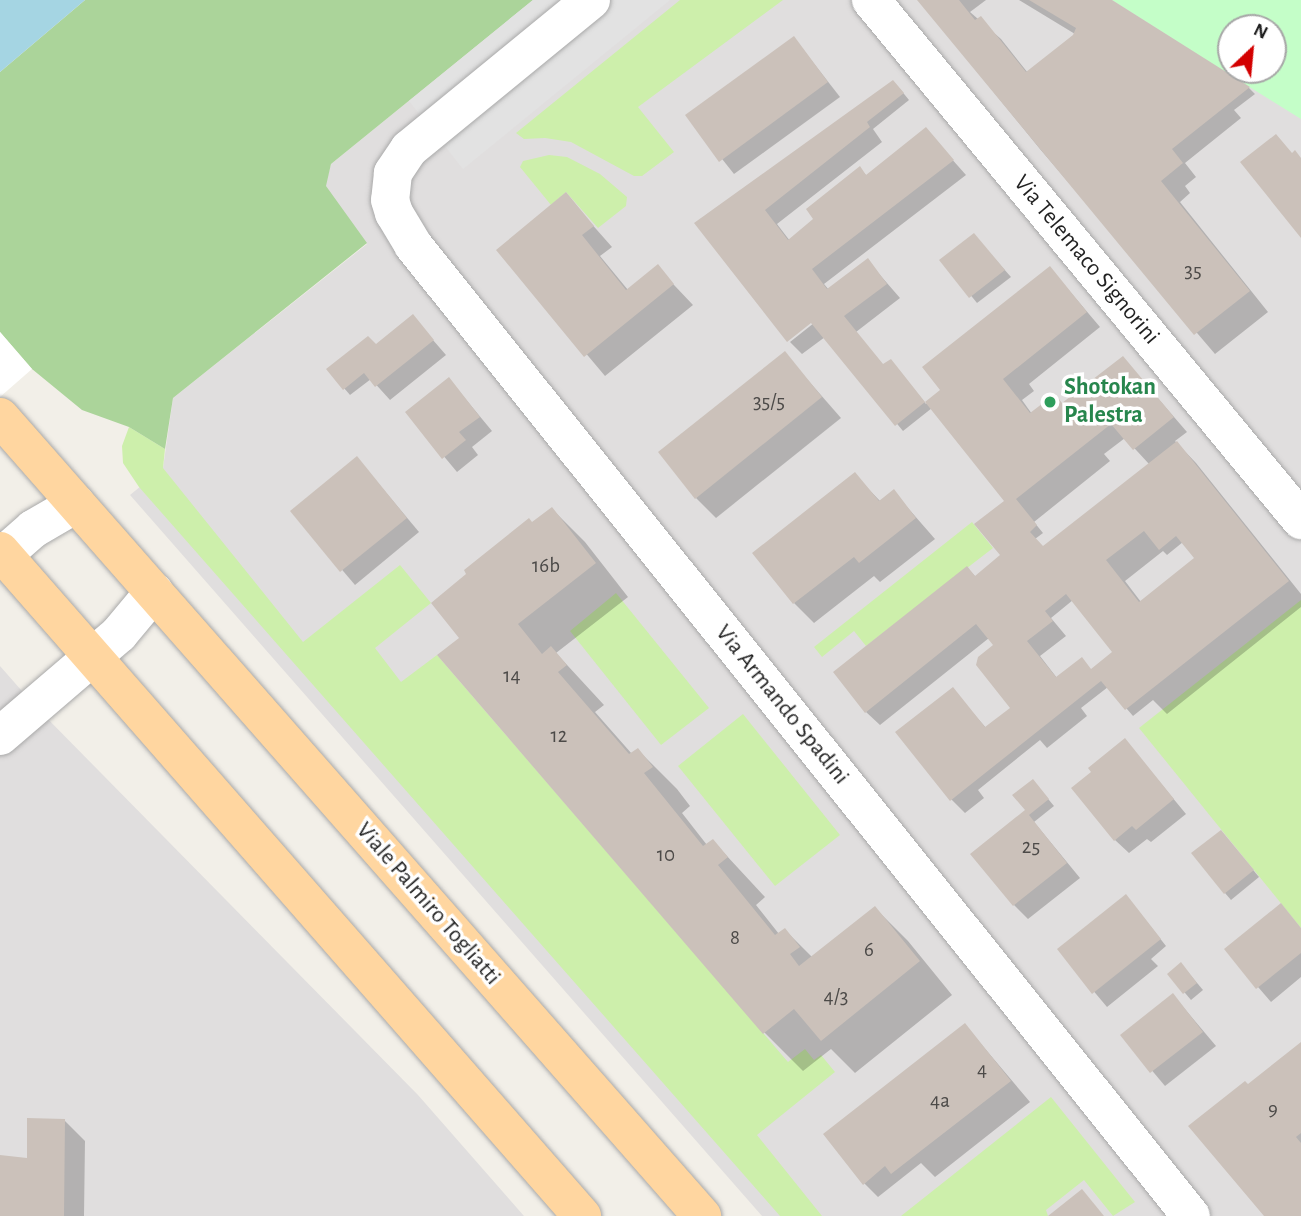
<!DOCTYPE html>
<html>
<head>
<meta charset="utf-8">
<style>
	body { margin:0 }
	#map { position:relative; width:1301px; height:1216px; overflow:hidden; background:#f2efe8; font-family:"Alegreya Sans",sans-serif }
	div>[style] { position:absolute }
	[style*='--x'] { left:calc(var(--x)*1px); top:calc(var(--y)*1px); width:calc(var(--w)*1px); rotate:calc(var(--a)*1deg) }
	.residential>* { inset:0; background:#e0dede }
	.grass>* { inset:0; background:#cdefab }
	.forest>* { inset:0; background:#abd49a }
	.park>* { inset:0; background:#c4fec8 }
	.parking>* { inset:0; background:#e2e2e2 }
	.water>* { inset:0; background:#a5d5e3 }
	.pier>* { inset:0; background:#fff }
	.shadow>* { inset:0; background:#0003 }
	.building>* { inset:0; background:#cbc1ba }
	.roads { filter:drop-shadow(0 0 2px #a9a9a9) drop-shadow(0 0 2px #a9a9a9) }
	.minor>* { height:38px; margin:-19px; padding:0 19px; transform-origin:19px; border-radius:19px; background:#fff }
	.major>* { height:38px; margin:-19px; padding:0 19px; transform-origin:19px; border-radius:19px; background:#ffd6a0 }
	.dots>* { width:19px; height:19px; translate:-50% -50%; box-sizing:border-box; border:4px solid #fff; border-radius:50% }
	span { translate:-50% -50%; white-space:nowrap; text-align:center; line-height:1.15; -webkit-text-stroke:7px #fff; paint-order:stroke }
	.number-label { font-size:21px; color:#4c4a48 }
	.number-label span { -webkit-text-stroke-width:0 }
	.street-label { font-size:24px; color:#222 }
	.leisure-label { font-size:24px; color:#27864d; font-weight:700 }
	.left { translate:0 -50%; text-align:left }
	.north { position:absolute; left:1217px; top:14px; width:70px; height:70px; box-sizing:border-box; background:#fff; border:2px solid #a7a7a7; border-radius:50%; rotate:26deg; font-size:19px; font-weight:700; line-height:28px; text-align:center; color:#222 }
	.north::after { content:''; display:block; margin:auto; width:24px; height:32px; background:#d30000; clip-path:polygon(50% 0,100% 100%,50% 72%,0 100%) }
</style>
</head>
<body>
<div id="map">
	<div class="residential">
		<div style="clip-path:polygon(evenodd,533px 0,1301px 0,1301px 1216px,762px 1216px,130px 495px,163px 468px,173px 398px,367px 244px,325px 186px,331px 164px,533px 0,1231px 28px,1273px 28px,1273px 70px,1231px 70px,1231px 28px)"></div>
		<div style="clip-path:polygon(0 666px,36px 707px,418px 1095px,524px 1216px,0 1216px)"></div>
	</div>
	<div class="grass">
		<div style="clip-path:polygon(680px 0,783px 0,638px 107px,674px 152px,642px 176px,634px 176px,571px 142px,545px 138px,524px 139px,516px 133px)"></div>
		<div style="clip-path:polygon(549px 155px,567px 157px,600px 174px,627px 197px,626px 206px,598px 228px,566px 192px,551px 205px,520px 167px,523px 161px)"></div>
		<div style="clip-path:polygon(129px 427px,165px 449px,163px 468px,303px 642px,400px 565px,431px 603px,375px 648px,401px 682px,437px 655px,788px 1062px,805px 1049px,814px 1060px,821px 1055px,835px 1072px,757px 1135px,822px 1216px,780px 1216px,139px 487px,123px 463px,122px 446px)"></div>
		<div style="clip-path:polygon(972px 522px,993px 548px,866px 646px,854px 631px,822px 657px,814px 647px)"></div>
		<div style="clip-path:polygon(616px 593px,709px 708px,661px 745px,570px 631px)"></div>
		<div style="clip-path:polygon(1301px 600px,1301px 928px,1139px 728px)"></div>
		<div style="clip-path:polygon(743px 714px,840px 835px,775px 886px,678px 766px)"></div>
		<div style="clip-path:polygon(1051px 1097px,1135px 1202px,1113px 1216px,1084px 1180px,1046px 1210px,1048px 1216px,901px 1216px)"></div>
	</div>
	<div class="forest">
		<div style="clip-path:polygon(85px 0,533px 0,331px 164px,326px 186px,367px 243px,173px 398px,165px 449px,129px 427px,82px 410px,32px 369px,0 332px,0 72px)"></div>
	</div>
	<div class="park">
		<div style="clip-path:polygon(evenodd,1112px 0,1301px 0,1301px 119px,1219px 68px,1112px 0,1231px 28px,1273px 28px,1273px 70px,1231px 70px,1231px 28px)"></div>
	</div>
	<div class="parking">
		<div style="clip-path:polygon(533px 0,670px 0,463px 169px,409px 101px)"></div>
	</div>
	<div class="water">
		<div style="clip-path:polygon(0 0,85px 0,0 72px)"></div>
	</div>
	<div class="pier">
		<div style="clip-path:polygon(0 332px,32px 369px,0 397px)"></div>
	</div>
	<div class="shadow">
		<div style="clip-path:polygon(919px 0,986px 0,970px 12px,1001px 39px,1028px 73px,1075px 34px,1019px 0,1106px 0,1249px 88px,1255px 94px,1234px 110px,1241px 118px,1185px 163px,1196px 177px,1185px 186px,1190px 193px,1180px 202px,1268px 312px,1215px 354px,1040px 149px)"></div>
		<div style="clip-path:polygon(794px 38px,840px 97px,734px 174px,688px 116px)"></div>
		<div style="clip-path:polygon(evenodd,900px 89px,909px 100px,873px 129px,882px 142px,777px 224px,790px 241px,816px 220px,860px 169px,867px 176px,926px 130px,966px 175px,824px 284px,829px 290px,867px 260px,900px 298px,856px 332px,884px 366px,897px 368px,926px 404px,943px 391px,1050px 268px,1100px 327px,1029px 384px,1034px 391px,1022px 400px,1032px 414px,1063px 405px,1123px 358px,1187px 432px,1175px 441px,1196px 463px,1301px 594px,1301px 607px,1167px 714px,1153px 700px,1133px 716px,1108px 687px,1081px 708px,1087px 716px,1047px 748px,1040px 740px,978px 790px,984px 798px,965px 813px,951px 799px,952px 689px,987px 729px,1013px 708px,995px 645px,989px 638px,880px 725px,866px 712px,967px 568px,976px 577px,1002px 556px,1007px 501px,932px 408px,903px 431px,825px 337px,802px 354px,790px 342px,819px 319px,697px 223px,900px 89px,1125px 438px,1149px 464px,1043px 549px,1035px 539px,1043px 533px,1034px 522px,1110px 461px,1104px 454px,1125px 438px,900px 89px,1183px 542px,1196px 558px,1141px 602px,1125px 581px,1163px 551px,1167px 555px,1183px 542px,900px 89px,1073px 600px,1114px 653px,1092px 671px,1057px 678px,1040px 656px,1066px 636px,1051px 618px,1073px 600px)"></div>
		<div style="clip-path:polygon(566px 195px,612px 247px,600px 256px,628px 290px,657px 267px,693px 305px,605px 376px,499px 250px)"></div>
		<div style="clip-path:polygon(980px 242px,1011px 277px,977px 303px,942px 260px)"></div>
		<div style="clip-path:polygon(413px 317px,446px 355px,390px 400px,371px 379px,350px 395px,344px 388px,376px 346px)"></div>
		<div style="clip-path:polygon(785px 354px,841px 418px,716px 518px,696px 498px)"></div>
		<div style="clip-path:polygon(449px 379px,492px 431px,472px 447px,478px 455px,457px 472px,407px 412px)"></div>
		<div style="clip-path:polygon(357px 458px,419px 532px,355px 585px,292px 511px)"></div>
		<div style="clip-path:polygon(855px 475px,881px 502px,894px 492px,935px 539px,880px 582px,874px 576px,814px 623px,794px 603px)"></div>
		<div style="clip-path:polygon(552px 509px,585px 542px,628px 597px,556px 653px,604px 705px,595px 712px,632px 754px,638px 750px,677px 789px,690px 806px,682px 813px,707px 845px,713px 841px,765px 897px,756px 905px,779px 934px,785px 930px,813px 958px,875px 908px,908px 941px,952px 995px,855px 1073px,831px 1049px,803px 1071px,764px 1032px,461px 638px,469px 574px)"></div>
		<div style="clip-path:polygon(1125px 740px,1186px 814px,1151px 842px,1147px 839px,1129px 853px,1115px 840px,1094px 773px)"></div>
		<div style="clip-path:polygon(1039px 788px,1054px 806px,1034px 822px,1080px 878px,1028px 919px,1014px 905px,1027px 810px)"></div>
		<div style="clip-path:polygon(1227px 839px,1259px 877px,1231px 900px,1225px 893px)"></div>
		<div style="clip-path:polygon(1132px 903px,1166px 946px,1151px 959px,1158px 966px,1107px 1007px,1059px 950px)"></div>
		<div style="clip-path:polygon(1301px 929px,1301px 977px,1271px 1002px,1226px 950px)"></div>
		<div style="clip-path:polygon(1187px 971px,1203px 990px,1191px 1000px,1169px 974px)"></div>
		<div style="clip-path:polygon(1173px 995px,1216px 1046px,1165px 1086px,1123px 1036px)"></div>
		<div style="clip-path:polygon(965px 1025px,1030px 1102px,935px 1177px,921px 1163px,878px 1197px,864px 1183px)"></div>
		<div style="clip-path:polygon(1301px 1044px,1301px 1216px,1265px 1216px,1249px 1086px)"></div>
		<div style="clip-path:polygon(65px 1121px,85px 1141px,84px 1216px,0 1216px,0 1158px,28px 1160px)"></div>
	</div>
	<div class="building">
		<div style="clip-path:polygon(917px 0,959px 0,975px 20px,981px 16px,1026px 72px,1073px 35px,1076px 28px,1029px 0,1112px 0,1250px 87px,1172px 149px,1183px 163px,1161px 181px,1250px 291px,1194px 335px)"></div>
		<div style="clip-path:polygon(794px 36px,828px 82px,719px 162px,685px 115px)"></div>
		<div style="clip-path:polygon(893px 80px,904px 93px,867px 122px,870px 127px,765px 210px,788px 240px,813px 219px,806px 209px,860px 166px,866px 175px,926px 127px,954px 160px,812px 269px,827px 289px,868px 258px,887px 284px,844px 316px,883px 364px,891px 359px,925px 402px,895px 426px,811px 323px,787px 342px,694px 223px)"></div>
		<div style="clip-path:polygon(1276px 134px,1292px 153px,1295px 150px,1301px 158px,1301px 238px,1240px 162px)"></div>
		<div style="clip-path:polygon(566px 192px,594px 226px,582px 235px,626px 290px,658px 264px,674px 284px,584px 357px,496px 250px)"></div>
		<div style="clip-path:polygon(974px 233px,1005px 270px,969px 298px,939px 260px)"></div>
		<div style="clip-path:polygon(evenodd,1050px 266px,1087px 312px,1003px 379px,1030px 413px,1055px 394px,1062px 403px,1123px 356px,1174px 417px,1133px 450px,1111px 424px,1016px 499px,1037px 525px,1030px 532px,1043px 546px,1177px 441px,1289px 581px,1125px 710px,1101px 681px,950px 801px,895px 732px,953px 687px,985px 727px,1010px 708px,976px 665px,978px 657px,993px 645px,976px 624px,865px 713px,833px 672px,967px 566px,975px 576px,1000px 555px,974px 524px,1004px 501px,925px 402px,940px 390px,922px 367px,1050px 266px,1144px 531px,1159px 550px,1176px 536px,1194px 558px,1139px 602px,1106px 560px,1144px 531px,1050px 266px,1066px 594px,1112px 652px,1091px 669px,1082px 657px,1056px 677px,1027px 641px,1053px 621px,1045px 611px,1066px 594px)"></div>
		<div style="clip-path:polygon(413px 314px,434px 340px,375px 387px,364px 373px,343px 390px,326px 369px,368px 336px,376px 344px)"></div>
		<div style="clip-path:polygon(785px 351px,822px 397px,695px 499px,658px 452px)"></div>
		<div style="clip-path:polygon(449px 377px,480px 417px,459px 432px,466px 440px,442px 459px,405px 412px)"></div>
		<div style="clip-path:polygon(357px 456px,407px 518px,340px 572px,290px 511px)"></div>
		<div style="clip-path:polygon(855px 472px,879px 501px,894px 489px,916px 518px,859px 563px,854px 557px,793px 604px,752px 553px)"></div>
		<div style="clip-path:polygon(552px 507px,596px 563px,518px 624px,542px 654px,551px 646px,567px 665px,558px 672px,629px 754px,638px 748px,653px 767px,644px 773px,703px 846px,713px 839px,728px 857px,718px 865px,775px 935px,785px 928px,800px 947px,790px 954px,799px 966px,875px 906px,920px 961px,821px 1041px,794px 1009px,763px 1034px,437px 655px,459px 638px,431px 603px,466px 574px,464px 570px,529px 518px,532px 522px)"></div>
		<div style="clip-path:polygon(1125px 738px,1174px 799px,1136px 830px,1132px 826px,1114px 841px,1071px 788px,1091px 772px,1088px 768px)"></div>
		<div style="clip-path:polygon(1033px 779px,1049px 799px,1029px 815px,1067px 863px,1013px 906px,970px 854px,1025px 810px,1012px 795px)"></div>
		<div style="clip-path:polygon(1221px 830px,1254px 870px,1224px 894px,1191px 853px)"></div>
		<div style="clip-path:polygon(1126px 894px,1161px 939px,1092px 994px,1057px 949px)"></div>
		<div style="clip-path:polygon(1281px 903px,1301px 928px,1301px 953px,1256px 989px,1224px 949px)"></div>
		<div style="clip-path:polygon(1181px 962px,1197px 983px,1183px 994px,1167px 974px)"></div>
		<div style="clip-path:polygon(1173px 993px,1203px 1032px,1150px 1073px,1120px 1035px)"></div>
		<div style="clip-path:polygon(965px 1023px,1011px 1081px,891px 1174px,885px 1166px,863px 1185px,823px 1134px)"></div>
		<div style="clip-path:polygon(1301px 1042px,1301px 1133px,1296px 1137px,1301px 1143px,1301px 1216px,1264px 1216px,1188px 1126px,1245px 1081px,1248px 1084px)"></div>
		<div style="clip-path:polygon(27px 1118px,65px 1119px,64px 1216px,0 1216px,0 1155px,27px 1158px)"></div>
		<div style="clip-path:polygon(1082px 1189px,1104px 1216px,1048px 1216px)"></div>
	</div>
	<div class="roads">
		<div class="minor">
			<div style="--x:591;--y:0;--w:235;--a:140.7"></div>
			<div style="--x:409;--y:149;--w:29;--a:124"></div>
			<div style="--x:393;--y:173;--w:27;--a:96"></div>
			<div style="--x:390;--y:200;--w:14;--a:73"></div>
			<div style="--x:394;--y:213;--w:37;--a:59"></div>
			<div style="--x:413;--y:245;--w:1244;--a:51.3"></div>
			<div style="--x:871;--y:0;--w:675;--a:50.41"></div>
			<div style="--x:0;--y:558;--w:44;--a:-41.3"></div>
			<div style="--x:33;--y:529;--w:50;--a:-30.2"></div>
			<div style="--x:0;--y:736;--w:157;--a:-40.6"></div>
			<div style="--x:119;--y:634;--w:55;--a:-50.2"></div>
		</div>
		<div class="major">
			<div style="--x:0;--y:417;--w:1064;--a:48.7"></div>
			<div style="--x:0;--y:551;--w:884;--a:48.81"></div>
		</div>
	</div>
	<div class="dots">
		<div style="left:1050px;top:402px;background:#2e9e5b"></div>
	</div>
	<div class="number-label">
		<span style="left:1193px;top:271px">35</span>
		<span style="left:769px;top:402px">35/5</span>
		<span style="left:546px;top:566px">16b</span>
		<span style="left:512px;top:676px">14</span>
		<span style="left:559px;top:736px">12</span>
		<span style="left:1031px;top:847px">25</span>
		<span style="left:666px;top:855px">10</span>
		<span style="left:735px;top:938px">8</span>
		<span style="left:869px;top:950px">6</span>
		<span style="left:836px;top:997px">4/3</span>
		<span style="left:982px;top:1070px">4</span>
		<span style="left:940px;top:1101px">4a</span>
		<span style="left:1273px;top:1109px">9</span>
	</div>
	<div class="street-label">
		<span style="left:1086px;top:260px;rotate:50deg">Via Telemaco Signorini</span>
		<span style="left:782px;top:705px;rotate:51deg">Via Armando Spadini</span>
		<span style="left:428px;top:904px;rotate:49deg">Viale Palmiro Togliatti</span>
	</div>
	<div class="leisure-label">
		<span class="left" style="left:1064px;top:402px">Shotokan<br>Palestra</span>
	</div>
	<div class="north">N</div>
</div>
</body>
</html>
